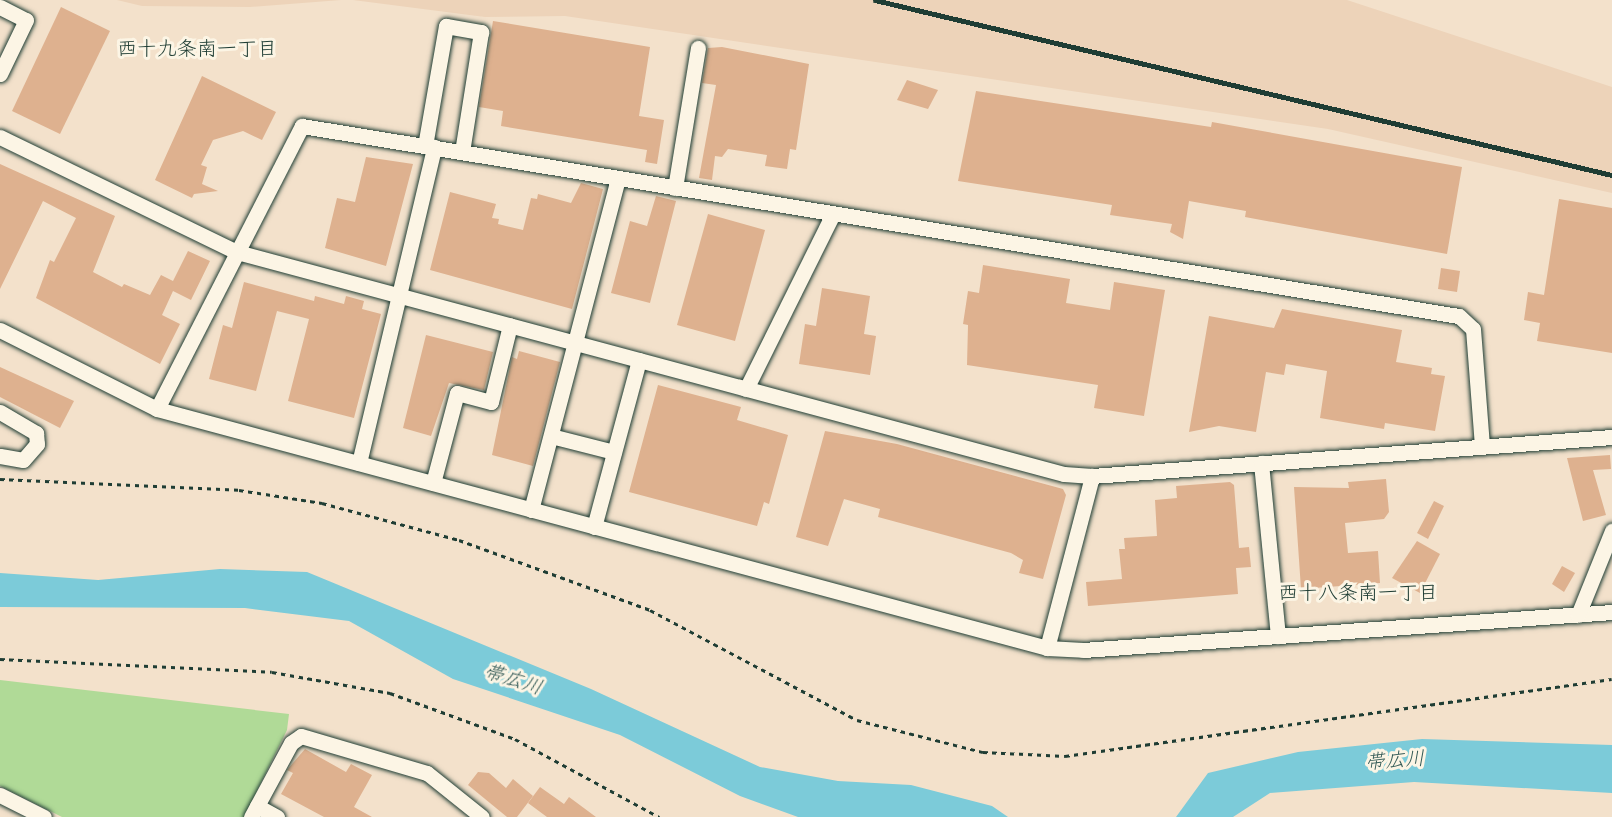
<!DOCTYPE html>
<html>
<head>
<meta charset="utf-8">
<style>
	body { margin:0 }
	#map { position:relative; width:1612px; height:817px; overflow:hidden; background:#f3e1cb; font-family:"Balsamiq Sans","Klee One",sans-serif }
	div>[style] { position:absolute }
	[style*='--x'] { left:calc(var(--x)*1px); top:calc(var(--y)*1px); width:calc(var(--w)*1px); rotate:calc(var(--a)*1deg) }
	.built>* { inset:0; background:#edd3b9 }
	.green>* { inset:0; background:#b0da97 }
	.water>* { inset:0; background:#7ccbd9 }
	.building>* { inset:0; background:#deb18f }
	.path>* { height:3px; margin-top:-1.5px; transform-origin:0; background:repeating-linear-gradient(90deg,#1f3d34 0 4.5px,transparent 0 9px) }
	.roads { filter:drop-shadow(0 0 2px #1f3d34) drop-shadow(0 0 2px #1f3d34) }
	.minor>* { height:15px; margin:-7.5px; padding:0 7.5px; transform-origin:7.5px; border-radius:7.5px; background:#fcf5e5 }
	.rail>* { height:4.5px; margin:-2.25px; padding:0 2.25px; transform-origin:2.25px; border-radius:2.25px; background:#1f3d34 }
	span { translate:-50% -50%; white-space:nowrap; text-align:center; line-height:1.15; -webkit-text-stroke:6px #fcf5e5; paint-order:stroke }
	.neighbourhood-label { font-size:20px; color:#1f3d34 }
	.water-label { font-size:20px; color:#325955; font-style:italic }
</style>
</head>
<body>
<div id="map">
	<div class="built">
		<div style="clip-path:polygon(117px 0,341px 0,250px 7px,142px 6px)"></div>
		<div style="clip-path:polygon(353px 0,1347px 0,1612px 87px,1612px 193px,1328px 129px,565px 16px,485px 17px)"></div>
	</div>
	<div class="green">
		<div style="clip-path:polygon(0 680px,289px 714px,287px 730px,244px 817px,62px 817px,0 786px)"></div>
	</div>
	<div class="water">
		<div style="clip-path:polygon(220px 569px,307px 572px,591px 689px,760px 767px,838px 781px,911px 785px,992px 806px,1008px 817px,798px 817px,740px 796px,620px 735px,453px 679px,349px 621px,245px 608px,0 607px,0 573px,98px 580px)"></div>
		<div style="clip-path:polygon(1422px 739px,1612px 745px,1612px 793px,1414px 782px,1270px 793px,1233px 817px,1176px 817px,1208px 773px,1298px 752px)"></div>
	</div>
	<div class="building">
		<div style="clip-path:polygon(61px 7px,110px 31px,60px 134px,12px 111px)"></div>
		<div style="clip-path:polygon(493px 21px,650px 47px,639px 116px,664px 120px,657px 164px,645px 162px,647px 150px,501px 126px,503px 111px,479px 107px)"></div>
		<div style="clip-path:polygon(722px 47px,809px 64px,796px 150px,790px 149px,787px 169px,765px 166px,767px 155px,728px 149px,722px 157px,715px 156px,712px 180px,699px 178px,716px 85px,702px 83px,708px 48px)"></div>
		<div style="clip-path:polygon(202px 76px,276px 112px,262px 140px,243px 131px,213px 140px,201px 165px,207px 167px,202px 184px,218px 191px,194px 194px,192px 198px,155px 180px)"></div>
		<div style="clip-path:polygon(907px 80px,938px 90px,928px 109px,897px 100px)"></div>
		<div style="clip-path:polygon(976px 91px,1211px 127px,1212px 122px,1462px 167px,1447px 254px,1245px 217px,1246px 211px,1189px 201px,1183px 239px,1170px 232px,1172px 224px,1110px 215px,1112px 205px,958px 181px)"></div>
		<div style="clip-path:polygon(366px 157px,413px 164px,386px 266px,325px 248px,337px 198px,355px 202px)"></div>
		<div style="clip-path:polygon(0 164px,115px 216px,93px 272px,122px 287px,124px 284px,150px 295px,161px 275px,173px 281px,188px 251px,210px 261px,191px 300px,173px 291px,162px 315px,180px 324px,160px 364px,36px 298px,50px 260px,54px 262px,76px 218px,43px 201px,0 289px)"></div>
		<div style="clip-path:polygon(581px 183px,603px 189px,572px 309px,430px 270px,450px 192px,496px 204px,492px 218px,499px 219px,498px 224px,523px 230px,531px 198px,537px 199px,538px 194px,571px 203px)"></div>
		<div style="clip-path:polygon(656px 196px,676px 201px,650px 303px,611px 293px,630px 221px,647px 226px)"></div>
		<div style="clip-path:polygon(1559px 199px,1612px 208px,1612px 353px,1537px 341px,1540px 323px,1524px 320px,1528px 292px,1544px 295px)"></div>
		<div style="clip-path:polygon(708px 214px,765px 230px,735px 341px,677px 325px)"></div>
		<div style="clip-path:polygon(983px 265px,1070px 279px,1066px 303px,1110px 310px,1114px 282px,1165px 290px,1144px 416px,1094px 408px,1098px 385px,967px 365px,968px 325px,963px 324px,968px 291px,979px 293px)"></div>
		<div style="clip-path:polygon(1441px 268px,1460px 271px,1457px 292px,1438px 289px)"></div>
		<div style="clip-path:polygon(244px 282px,314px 301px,315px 296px,344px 304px,346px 296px,364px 301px,362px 309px,381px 314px,354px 418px,288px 401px,309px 319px,277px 311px,256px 391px,209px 379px,223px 325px,232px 328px)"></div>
		<div style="clip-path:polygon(822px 288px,870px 296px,864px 334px,876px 336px,870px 375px,799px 364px,805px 324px,816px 326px)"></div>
		<div style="clip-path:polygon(1282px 309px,1402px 330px,1396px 362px,1432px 368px,1431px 374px,1445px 376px,1435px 431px,1385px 423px,1384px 429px,1320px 418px,1327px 371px,1286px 364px,1284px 375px,1266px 372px,1256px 432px,1219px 426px,1189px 432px,1209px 316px,1274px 328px)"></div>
		<div style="clip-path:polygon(426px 335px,493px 352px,484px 390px,449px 383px,431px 436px,403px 428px)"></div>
		<div style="clip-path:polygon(519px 351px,560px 362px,533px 466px,492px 455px,512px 357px,517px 359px)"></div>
		<div style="clip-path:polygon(0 367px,74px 401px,60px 428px,0 397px)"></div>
		<div style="clip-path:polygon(658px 385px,741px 407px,737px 420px,788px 435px,769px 504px,764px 502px,757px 526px,629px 492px)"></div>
		<div style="clip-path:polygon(825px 431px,897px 444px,1063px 489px,1066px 495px,1043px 579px,1019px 573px,1023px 560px,1011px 553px,878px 517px,880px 509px,844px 499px,828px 546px,796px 537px)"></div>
		<div style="clip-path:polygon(1610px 455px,1611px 469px,1593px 470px,1606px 515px,1583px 521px,1567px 458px)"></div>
		<div style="clip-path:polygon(1386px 479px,1389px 512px,1384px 519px,1345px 523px,1348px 553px,1378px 551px,1380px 583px,1301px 589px,1294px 487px,1349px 488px,1348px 482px)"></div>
		<div style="clip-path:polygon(1230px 482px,1234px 485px,1239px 548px,1249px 547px,1251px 567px,1236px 568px,1238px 594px,1088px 606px,1086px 582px,1122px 579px,1119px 549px,1125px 549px,1124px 538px,1157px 536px,1155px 500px,1177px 498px,1176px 486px)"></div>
		<div style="clip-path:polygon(1434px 501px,1444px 506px,1428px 539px,1417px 533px)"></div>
		<div style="clip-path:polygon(1417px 541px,1440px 554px,1420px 593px,1392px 578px)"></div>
		<div style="clip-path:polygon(1562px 566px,1575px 573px,1564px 592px,1552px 584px)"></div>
		<div style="clip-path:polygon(305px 749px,346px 772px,351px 764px,372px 775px,354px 807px,372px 817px,324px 817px,281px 794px,293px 773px,287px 770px)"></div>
		<div style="clip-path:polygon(478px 772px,489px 773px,506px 788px,513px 779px,533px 796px,517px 817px,507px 817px,468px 785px)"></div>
		<div style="clip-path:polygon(540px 787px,564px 804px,569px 797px,596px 817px,547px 817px,528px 803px)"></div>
	</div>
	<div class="path">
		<div style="--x:0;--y:479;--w:239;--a:2.6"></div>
		<div style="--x:239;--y:490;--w:84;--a:8.9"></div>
		<div style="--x:322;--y:503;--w:142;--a:15.1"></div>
		<div style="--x:459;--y:540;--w:203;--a:20.1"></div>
		<div style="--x:650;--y:610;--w:234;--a:28"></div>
		<div style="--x:857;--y:720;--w:130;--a:14.3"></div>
		<div style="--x:983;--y:752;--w:82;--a:2.8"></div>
		<div style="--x:1065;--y:756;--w:552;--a:-8.01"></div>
		<div style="--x:0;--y:659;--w:272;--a:2.7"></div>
		<div style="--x:272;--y:672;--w:120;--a:10.1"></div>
		<div style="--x:390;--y:693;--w:133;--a:20.2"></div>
		<div style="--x:515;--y:739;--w:164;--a:28.4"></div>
	</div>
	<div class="roads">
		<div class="minor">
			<div style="--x:0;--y:7;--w:29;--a:27"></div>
			<div style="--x:26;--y:20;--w:60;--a:115.7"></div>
			<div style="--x:0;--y:137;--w:263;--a:25.9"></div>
			<div style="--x:237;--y:252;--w:856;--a:15.03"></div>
			<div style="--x:1064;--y:474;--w:28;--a:4"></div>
			<div style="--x:1092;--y:476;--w:521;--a:-4.29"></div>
			<div style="--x:425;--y:146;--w:122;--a:-80.1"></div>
			<div style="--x:446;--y:26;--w:36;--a:10"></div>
			<div style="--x:481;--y:32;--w:121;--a:99"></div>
			<div style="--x:675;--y:188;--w:142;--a:-80.7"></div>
			<div style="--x:0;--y:330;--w:176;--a:26.7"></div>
			<div style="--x:157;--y:409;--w:922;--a:15.03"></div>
			<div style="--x:1047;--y:648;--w:36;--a:3"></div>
			<div style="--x:1083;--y:650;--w:530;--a:-4.11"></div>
			<div style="--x:746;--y:389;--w:195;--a:-63.6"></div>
			<div style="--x:157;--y:409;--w:318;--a:-62.9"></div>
			<div style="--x:302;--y:126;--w:1172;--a:9.33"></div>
			<div style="--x:1459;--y:316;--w:19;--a:43"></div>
			<div style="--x:1473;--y:329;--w:118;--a:85.6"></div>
			<div style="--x:0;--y:412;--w:42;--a:30.3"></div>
			<div style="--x:36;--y:433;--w:11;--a:85"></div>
			<div style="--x:37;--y:444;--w:21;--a:131"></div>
			<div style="--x:23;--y:460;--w:23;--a:-170"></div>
			<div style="--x:551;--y:436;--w:65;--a:14.3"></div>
			<div style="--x:359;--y:463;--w:325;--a:-76.6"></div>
			<div style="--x:1261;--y:463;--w:174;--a:84.4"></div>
			<div style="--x:433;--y:483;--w:93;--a:-75.1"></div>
			<div style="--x:457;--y:393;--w:35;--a:15"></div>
			<div style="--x:491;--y:402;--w:79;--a:-76.1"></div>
			<div style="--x:531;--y:510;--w:343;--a:-75.3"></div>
			<div style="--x:594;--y:527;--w:173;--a:-74.9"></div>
			<div style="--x:1578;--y:615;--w:91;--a:-68"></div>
			<div style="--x:1047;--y:648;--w:178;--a:-75.3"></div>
			<div style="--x:0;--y:795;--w:49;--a:26.6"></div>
			<div style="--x:257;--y:806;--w:23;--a:29"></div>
			<div style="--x:251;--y:817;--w:84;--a:-61.6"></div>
			<div style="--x:291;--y:743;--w:12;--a:-35"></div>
			<div style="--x:301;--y:736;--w:131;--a:16.4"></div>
			<div style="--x:427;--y:773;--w:70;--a:38.7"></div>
		</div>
	</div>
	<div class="rail">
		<div style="--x:875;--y:0;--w:757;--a:13.36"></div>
	</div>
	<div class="neighbourhood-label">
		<span style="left:197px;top:49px">西十九条南一丁目</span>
		<span style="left:1358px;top:593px">西十八条南一丁目</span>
	</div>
	<div class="water-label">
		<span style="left:513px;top:680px;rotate:18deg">帯広川</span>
		<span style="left:1395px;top:761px;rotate:-4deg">帯広川</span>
	</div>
</div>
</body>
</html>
